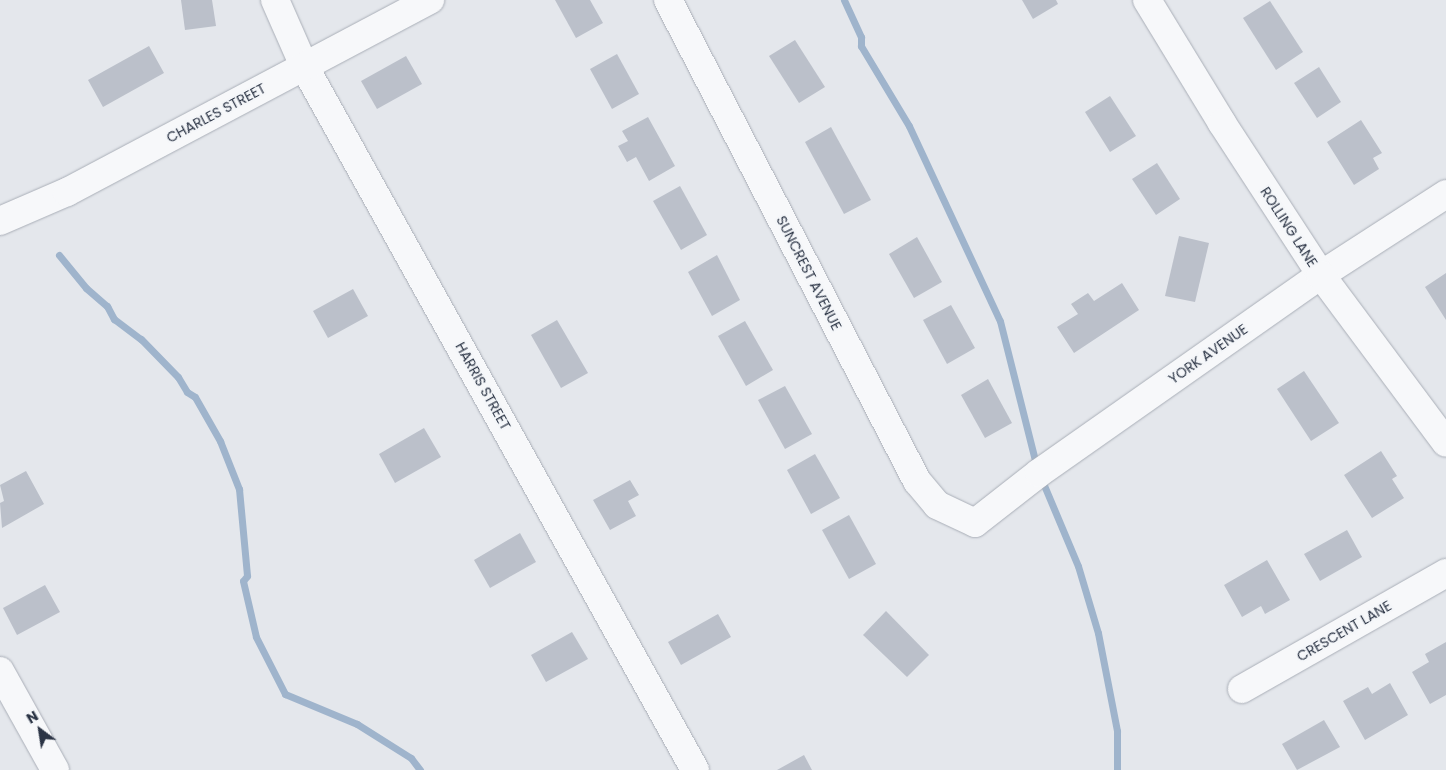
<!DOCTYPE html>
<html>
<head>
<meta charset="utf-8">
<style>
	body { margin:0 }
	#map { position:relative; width:1446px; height:770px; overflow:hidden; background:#e4e7ec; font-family:Poppins,sans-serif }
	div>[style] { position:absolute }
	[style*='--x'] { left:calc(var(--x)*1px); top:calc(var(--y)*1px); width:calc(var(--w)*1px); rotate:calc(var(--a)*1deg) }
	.stream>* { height:7px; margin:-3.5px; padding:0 3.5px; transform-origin:3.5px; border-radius:3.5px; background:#9fb4cc }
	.building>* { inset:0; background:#bbc0ca }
	.roads { filter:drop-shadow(0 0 1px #a9aeb7) drop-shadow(0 0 1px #a9aeb7) }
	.minor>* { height:28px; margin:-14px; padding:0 14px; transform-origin:14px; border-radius:14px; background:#f7f8fa }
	span { translate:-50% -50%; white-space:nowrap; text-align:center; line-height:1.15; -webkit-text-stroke:4px #f4f6f9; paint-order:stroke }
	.street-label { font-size:14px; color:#2b3445 }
	.north { position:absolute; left:15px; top:705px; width:50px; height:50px; -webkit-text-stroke:4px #f4f6f9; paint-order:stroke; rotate:329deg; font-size:14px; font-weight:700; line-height:20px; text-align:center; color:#2b3445 }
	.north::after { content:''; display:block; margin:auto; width:18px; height:22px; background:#2b3445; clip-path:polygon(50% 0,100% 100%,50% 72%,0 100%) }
</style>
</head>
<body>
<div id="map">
	<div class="stream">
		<div style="--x:844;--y:0;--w:41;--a:65.3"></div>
		<div style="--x:861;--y:37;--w:9;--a:90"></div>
		<div style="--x:861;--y:46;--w:93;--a:59"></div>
		<div style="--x:909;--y:126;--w:215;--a:65"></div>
		<div style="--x:1000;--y:321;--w:152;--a:75.9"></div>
		<div style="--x:59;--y:255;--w:43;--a:50.7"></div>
		<div style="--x:86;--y:288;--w:28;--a:41"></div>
		<div style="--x:107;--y:306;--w:15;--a:62"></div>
		<div style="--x:114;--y:319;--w:34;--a:37"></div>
		<div style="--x:141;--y:339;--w:53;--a:45.8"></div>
		<div style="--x:178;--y:377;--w:17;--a:59"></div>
		<div style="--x:187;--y:392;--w:9;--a:32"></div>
		<div style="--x:195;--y:397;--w:51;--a:60.4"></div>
		<div style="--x:220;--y:441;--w:52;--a:68.4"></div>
		<div style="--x:239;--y:489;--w:87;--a:84.7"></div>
		<div style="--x:247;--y:576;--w:6;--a:129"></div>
		<div style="--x:243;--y:581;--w:57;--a:76.9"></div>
		<div style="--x:256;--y:637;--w:64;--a:63"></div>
		<div style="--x:285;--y:694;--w:78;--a:22.6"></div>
		<div style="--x:357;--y:724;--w:64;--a:32.2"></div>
		<div style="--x:411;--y:758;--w:15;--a:53"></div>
		<div style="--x:1041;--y:478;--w:95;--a:67.2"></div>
		<div style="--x:1078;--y:566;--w:70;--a:73.4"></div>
		<div style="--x:1098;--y:633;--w:100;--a:79"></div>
		<div style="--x:1117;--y:731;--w:39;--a:90"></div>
	</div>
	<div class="building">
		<div style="clip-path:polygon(181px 0,212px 0,216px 26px,185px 30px)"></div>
		<div style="clip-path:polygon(555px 0,590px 0,603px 23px,576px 38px)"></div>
		<div style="clip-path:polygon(1022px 0,1056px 0,1058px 4px,1033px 19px)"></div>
		<div style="clip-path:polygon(1270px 1px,1303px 52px,1276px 70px,1243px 18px)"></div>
		<div style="clip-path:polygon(795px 40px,825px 87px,799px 103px,769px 56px)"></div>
		<div style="clip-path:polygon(149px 46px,164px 73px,103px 107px,88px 80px)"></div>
		<div style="clip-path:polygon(617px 54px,639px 94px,612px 109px,590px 69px)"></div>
		<div style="clip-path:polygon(406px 56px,422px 84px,377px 109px,361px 81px)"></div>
		<div style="clip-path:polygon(1319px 67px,1341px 102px,1317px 118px,1294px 83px)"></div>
		<div style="clip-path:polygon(1110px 96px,1136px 136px,1110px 152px,1085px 112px)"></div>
		<div style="clip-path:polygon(648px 117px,675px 166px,649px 181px,636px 157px,627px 162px,618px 146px,628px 141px,622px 131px)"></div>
		<div style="clip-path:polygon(1361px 120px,1382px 153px,1373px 158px,1379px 169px,1354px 185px,1327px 142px)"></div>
		<div style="clip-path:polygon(831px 127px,871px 200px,844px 214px,805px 142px)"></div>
		<div style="clip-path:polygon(1157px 163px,1180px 199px,1156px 215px,1132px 179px)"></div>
		<div style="clip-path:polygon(680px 186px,707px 235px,681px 250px,653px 201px)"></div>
		<div style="clip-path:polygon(1179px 236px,1209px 243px,1195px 302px,1165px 296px)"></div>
		<div style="clip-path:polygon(917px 237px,942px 282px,914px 298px,889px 254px)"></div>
		<div style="clip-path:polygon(717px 255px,740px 300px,712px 316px,688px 272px)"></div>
		<div style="clip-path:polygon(1446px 273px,1446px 320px,1425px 287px)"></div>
		<div style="clip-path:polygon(1122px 283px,1139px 310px,1074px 353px,1057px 327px,1078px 314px,1071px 304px,1088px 293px,1094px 301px)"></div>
		<div style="clip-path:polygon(353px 289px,368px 316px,328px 338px,313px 311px)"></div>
		<div style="clip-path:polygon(951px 305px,975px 348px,947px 364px,923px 320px)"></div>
		<div style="clip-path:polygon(557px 320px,588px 373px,561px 388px,531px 335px)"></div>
		<div style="clip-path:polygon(745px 321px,773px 370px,746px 386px,718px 336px)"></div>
		<div style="clip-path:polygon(1304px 371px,1339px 423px,1311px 441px,1277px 389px)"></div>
		<div style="clip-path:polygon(988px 379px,1012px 423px,985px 438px,961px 395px)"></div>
		<div style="clip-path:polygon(785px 386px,812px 434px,785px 449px,758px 400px)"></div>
		<div style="clip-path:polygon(424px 428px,441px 457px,395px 483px,379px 454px)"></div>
		<div style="clip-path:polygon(1381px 451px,1397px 476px,1392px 479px,1404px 498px,1372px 518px,1344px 475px)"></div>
		<div style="clip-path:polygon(815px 454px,840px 498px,811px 514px,787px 470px)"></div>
		<div style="clip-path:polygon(26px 471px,44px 504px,2px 528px,0 503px,4px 501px,0 485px)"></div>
		<div style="clip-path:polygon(630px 480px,639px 495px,628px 501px,636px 516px,610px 530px,593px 500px)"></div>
		<div style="clip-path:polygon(849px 515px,876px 564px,849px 579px,822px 530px)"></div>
		<div style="clip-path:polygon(1347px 530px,1362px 557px,1320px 581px,1304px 554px)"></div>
		<div style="clip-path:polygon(520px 533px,536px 562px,490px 588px,474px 560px)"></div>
		<div style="clip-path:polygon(1267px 560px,1290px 600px,1265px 614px,1261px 606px,1242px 617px,1224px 585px)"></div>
		<div style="clip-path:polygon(45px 585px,60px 612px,17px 635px,3px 608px)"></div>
		<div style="clip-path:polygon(886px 611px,929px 655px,907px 677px,863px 635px)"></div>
		<div style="clip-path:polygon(718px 614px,731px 637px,681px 665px,668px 642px)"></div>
		<div style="clip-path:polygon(572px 632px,588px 659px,546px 682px,531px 655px)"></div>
		<div style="clip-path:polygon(1446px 642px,1446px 695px,1430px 704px,1412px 672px,1429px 662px,1425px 654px)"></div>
		<div style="clip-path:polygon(1390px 683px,1408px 715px,1365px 740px,1343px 701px,1368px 687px,1372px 694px)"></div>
		<div style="clip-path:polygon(1324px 720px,1340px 747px,1297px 770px,1282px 744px)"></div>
		<div style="clip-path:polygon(804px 755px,812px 770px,777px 770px)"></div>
	</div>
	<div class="roads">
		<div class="minor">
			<div style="--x:275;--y:0;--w:72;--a:66.3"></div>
			<div style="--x:304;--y:66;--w:805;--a:60.95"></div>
			<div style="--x:668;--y:0;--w:542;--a:62.63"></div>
			<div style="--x:917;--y:481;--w:31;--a:50"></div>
			<div style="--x:937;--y:505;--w:42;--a:25.3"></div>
			<div style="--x:975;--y:523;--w:81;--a:-38"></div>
			<div style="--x:1039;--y:473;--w:345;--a:-35.1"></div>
			<div style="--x:1321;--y:275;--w:149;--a:-32.9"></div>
			<div style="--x:1147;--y:0;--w:144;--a:58.6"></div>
			<div style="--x:1222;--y:123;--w:181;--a:56.9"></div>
			<div style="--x:1321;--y:275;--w:209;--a:53.3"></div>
			<div style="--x:0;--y:221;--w:73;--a:-23.4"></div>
			<div style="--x:67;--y:192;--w:411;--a:-27.9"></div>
			<div style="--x:0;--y:671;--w:113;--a:60.9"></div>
			<div style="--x:1242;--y:689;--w:235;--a:-29.6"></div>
		</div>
	</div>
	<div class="street-label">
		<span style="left:216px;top:113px;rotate:-28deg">CHARLES STREET</span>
		<span style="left:1289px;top:227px;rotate:57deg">ROLLING LANE</span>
		<span style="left:809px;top:273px;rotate:63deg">SUNCREST AVENUE</span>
		<span style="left:1208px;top:354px;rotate:-35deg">YORK AVENUE</span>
		<span style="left:483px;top:386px;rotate:61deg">HARRIS STREET</span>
		<span style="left:1344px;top:631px;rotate:-30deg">CRESCENT LANE</span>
	</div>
	<div class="north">N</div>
</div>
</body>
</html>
